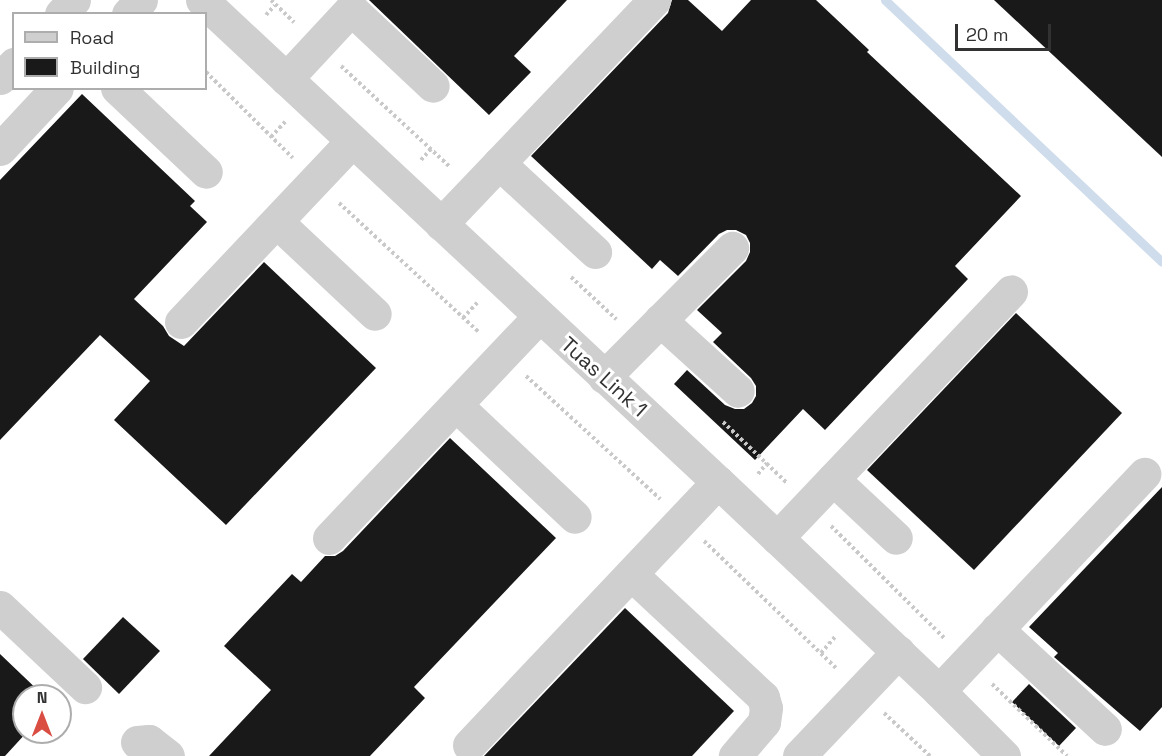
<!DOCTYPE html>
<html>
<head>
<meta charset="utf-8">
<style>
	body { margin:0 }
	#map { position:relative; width:1162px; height:756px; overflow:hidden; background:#fff; font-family:"Space Grotesk",sans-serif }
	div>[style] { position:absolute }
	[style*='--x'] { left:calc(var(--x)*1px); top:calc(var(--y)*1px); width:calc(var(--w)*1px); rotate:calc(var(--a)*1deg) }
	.stream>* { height:9px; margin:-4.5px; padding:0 4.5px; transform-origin:4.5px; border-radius:4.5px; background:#cfdceb }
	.building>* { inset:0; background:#191919 }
	.path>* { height:4px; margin-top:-2px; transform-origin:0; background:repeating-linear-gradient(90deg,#c9c9c9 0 3px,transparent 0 6px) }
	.minor>* { height:33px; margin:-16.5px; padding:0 16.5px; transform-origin:16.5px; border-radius:16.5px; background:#cfcfcf }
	span { translate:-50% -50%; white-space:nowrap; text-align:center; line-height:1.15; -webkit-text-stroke:6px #fff; paint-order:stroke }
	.street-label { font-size:21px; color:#323232 }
	.legend { position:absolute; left:12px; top:12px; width:195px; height:78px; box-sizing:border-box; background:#fff; border:2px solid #adadad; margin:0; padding:8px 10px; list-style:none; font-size:18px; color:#323232 }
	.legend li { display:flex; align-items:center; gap:12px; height:30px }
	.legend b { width:30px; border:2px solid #adadad }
	.north { position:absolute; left:12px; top:684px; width:60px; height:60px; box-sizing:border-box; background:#fff; border:2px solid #adadad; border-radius:50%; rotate:0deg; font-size:16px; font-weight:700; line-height:24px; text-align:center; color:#323232 }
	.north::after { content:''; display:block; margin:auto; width:21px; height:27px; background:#d94d43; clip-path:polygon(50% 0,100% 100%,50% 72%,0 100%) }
	.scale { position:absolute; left:955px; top:24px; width:96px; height:27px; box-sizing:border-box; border:3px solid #323232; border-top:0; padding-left:8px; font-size:18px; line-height:21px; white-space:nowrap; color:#323232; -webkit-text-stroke:4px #fff; paint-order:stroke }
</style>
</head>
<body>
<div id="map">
	<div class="stream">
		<div style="--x:885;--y:0;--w:381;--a:43.4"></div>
	</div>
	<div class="building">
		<div style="clip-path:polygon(369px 0,567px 0,514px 56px,531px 72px,489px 115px)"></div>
		<div style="clip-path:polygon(672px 0,688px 0,722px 31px,751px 0,816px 0,869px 50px,867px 52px,1021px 196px,955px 266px,968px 279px,825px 430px,803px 409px,755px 460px,674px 384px,687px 370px,725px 405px,735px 409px,744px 409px,752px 403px,756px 396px,756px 386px,751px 378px,713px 342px,722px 333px,697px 310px,746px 261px,750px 252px,750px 243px,746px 235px,736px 230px,727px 230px,719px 234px,678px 276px,660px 260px,652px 269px,531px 156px,668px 13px)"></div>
		<div style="clip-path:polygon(994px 0,1162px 0,1162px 157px)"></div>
		<div style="clip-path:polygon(82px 94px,195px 201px,190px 206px,207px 222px,134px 299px,163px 326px,169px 336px,184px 346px,264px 262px,376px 368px,226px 525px,114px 420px,150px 381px,100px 335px,0 440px,0 180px)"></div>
		<div style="clip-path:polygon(1016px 313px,1122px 413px,974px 570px,867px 470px)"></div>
		<div style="clip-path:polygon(450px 438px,556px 538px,414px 687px,425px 698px,370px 756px,209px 756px,271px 690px,224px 646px,292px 574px,301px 582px,325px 556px,335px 556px,343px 551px)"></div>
		<div style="clip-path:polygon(1162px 487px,1162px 707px,1140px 731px,1054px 657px,1058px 653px,1029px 627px)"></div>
		<div style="clip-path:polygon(625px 608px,734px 711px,692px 756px,484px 756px)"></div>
		<div style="clip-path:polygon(123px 617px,160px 651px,119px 694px,83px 659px)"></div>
		<div style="clip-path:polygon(0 654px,44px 696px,24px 696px,24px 732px,27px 732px,5px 756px,0 756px)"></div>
		<div style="clip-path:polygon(1029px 684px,1076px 728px,1059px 746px,1012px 702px)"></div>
	</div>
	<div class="path">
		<div style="--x:271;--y:0;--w:32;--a:44"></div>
		<div style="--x:266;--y:15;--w:13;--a:-48"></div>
		<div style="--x:341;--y:66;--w:149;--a:42.8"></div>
		<div style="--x:206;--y:72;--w:122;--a:44.7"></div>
		<div style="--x:271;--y:137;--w:21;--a:-47"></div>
		<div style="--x:421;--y:160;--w:15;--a:-48"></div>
		<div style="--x:339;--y:203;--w:190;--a:42.7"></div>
		<div style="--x:571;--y:277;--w:62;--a:43"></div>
		<div style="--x:463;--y:318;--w:23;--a:-47"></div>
		<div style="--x:526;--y:376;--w:182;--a:42.5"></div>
		<div style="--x:723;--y:422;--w:88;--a:43.6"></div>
		<div style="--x:758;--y:474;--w:14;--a:-51"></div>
		<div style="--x:831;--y:526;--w:161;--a:44.7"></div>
		<div style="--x:704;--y:541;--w:185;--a:43.9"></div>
		<div style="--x:821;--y:653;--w:23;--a:-49"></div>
		<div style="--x:992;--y:684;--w:104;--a:43.8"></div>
		<div style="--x:884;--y:713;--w:63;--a:43.1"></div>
	</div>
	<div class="minor">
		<div style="--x:202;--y:0;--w:706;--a:43.05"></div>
		<div style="--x:718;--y:482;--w:304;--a:43.4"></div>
		<div style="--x:939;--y:691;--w:92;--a:45"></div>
		<div style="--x:61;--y:14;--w:19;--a:-47"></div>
		<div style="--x:128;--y:14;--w:19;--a:-47"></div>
		<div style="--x:0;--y:78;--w:20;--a:-45"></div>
		<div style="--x:286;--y:79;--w:96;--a:-47.1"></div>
		<div style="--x:351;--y:9;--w:112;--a:43.2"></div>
		<div style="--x:117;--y:88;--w:122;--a:43.3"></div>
		<div style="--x:0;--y:149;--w:83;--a:-46.9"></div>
		<div style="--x:499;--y:163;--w:131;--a:42.8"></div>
		<div style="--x:277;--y:222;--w:134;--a:43.2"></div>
		<div style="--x:441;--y:224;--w:309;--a:-46.4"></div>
		<div style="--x:660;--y:320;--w:105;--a:42.3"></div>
		<div style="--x:181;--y:322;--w:249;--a:-46.6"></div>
		<div style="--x:604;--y:377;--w:182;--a:-45.2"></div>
		<div style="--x:456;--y:405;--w:163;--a:43.3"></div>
		<div style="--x:833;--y:479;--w:86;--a:43.1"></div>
		<div style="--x:329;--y:538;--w:305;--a:-46.5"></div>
		<div style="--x:777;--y:538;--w:340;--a:-46.5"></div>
		<div style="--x:631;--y:574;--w:180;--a:43"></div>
		<div style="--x:763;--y:697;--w:11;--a:75"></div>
		<div style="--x:766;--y:708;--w:14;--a:98"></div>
		<div style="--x:764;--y:722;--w:45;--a:130.5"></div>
		<div style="--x:0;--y:607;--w:117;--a:43.3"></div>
		<div style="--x:997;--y:629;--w:147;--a:42.8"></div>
		<div style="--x:939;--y:691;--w:299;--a:-46.6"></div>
		<div style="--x:137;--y:742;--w:12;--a:-5"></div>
		<div style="--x:149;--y:741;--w:24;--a:38"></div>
		<div style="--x:469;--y:745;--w:362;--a:-46.6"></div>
		<div style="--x:799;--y:756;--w:144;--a:-46.4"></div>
	</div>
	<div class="street-label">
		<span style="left:604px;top:377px;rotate:42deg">Tuas Link 1</span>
	</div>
	<ul class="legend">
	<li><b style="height:8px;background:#cfcfcf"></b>Road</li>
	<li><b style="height:16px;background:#191919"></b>Building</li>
	</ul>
	<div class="north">N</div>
	<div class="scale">20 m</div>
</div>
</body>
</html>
